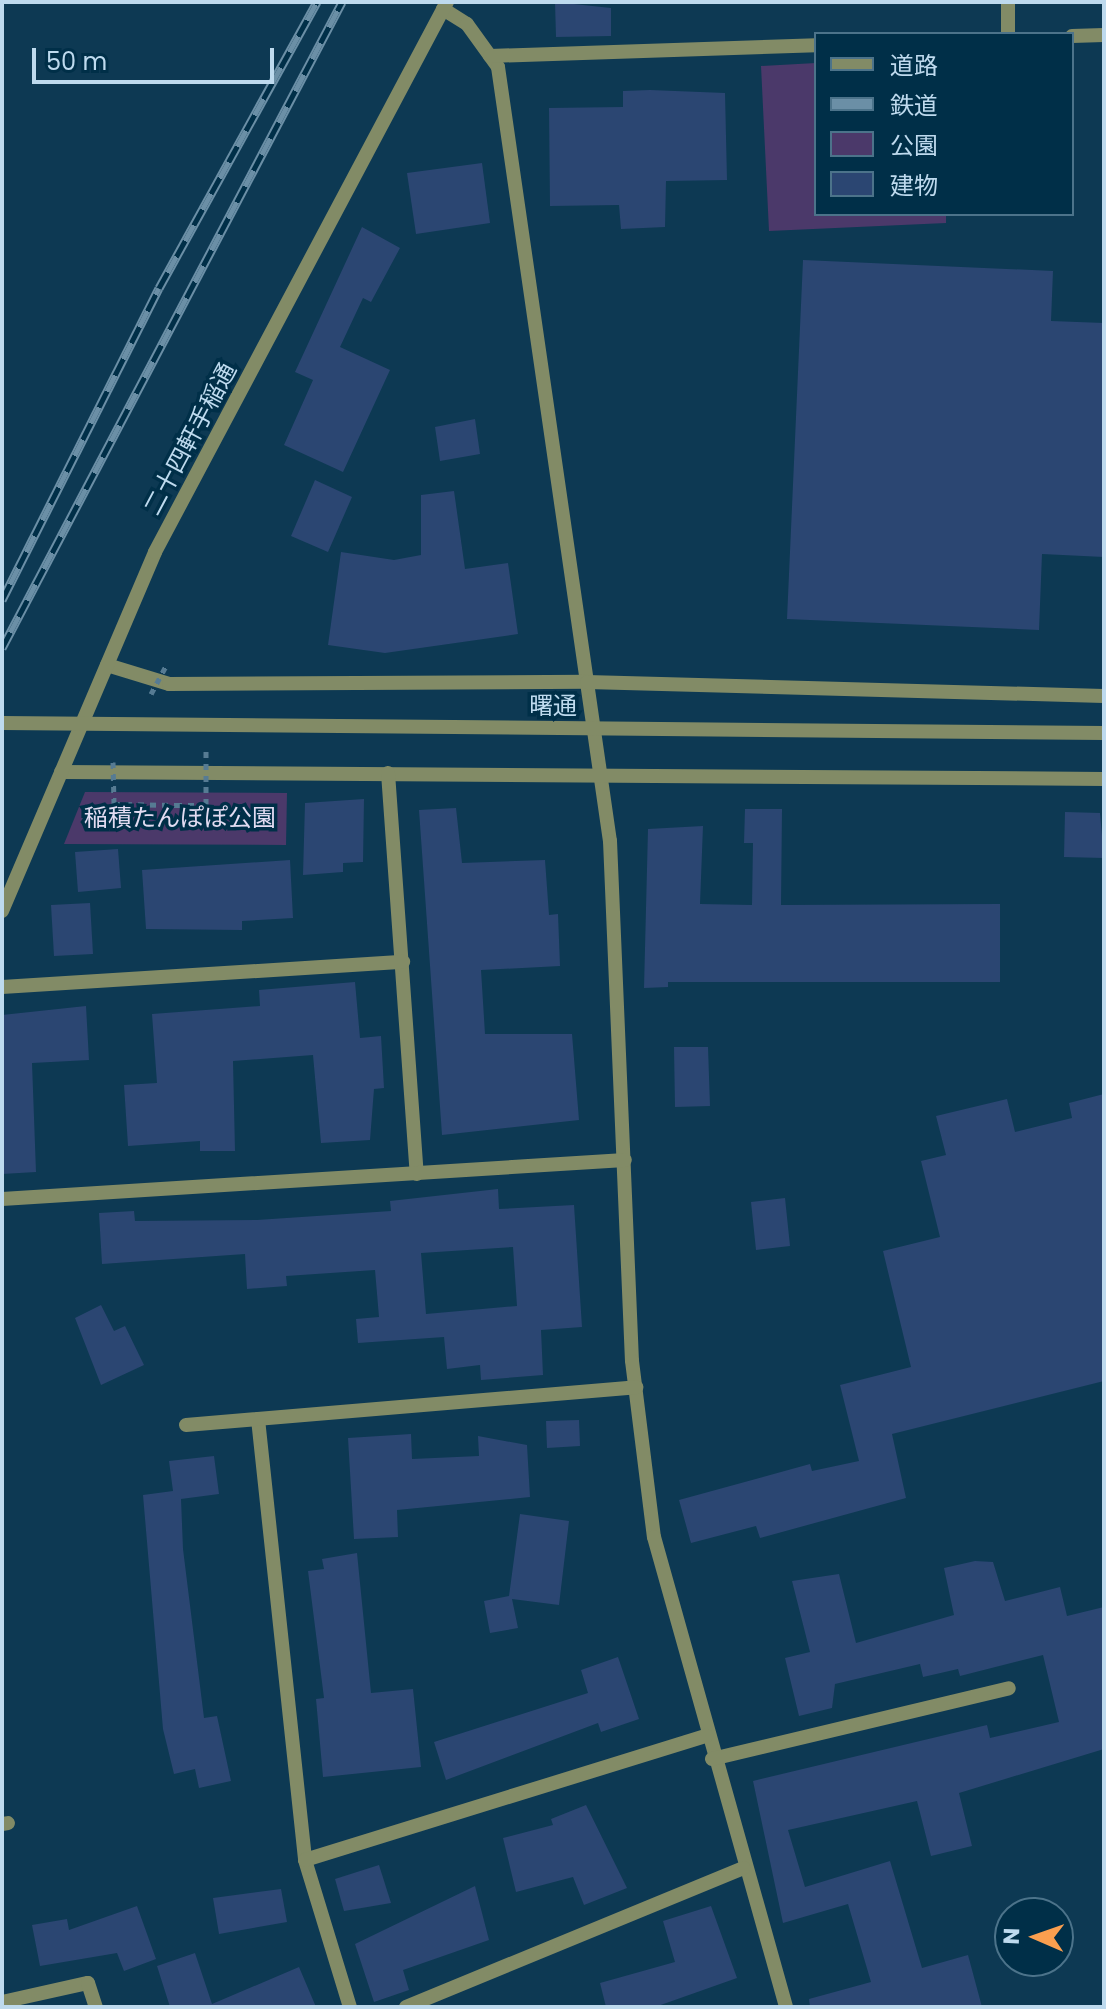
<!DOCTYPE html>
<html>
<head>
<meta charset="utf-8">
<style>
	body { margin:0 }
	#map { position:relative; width:1106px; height:2009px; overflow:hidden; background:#0d3953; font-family:Poppins,"Noto Sans JP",sans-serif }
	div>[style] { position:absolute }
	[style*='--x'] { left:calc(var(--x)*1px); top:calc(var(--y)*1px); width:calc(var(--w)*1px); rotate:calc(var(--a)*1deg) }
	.green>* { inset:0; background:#4b396a }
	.building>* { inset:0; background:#2b4672 }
	.path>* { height:5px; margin-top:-2.5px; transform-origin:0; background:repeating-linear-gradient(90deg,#567b93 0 6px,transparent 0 12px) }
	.minor>* { height:14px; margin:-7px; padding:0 7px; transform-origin:7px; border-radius:7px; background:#828b66 }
	.rail>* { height:9px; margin-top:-4.5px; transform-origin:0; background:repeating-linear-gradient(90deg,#002f48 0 18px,#6b8fa6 0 36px); box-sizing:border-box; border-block:2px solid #6b8fa6 }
	.path-bridge>* { height:5px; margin-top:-2.5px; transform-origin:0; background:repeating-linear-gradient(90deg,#567b93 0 6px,transparent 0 12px) }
	.minor-bridge>* { height:14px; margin:-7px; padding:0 7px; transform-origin:7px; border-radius:7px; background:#828b66 }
	span { translate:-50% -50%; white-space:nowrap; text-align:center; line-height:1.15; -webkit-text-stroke:7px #002f48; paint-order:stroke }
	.street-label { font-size:24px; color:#bedaee }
	.park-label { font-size:24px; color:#e2dcf2 }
	.frame { position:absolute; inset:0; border:4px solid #bedaee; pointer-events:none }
	.legend { position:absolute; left:814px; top:32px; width:260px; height:184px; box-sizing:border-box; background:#002f48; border:2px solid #4c738a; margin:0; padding:10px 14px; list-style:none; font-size:24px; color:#bedaee }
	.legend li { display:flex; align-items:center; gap:16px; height:40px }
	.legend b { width:40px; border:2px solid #4c738a }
	.north { position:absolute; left:994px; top:1897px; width:80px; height:80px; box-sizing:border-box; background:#002f48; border:2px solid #4c738a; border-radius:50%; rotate:272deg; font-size:22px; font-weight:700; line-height:32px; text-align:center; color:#bedaee }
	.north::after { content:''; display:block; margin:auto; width:28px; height:36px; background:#fa9f4f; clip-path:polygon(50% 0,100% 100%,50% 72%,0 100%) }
	.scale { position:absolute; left:32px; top:48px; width:242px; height:36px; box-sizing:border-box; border:4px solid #bedaee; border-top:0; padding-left:10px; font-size:24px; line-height:28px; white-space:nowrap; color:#bedaee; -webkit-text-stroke:6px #002f48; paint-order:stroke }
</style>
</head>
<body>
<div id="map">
	<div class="green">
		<div style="clip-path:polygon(816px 63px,816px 214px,946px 214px,946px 223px,769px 231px,761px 66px)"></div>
		<div style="clip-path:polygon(85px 792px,287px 793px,286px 845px,64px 844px)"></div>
	</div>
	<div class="building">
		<div style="clip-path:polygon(555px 2px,611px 8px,611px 36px,556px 37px)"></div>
		<div style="clip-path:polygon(650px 90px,725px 93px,727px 180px,666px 181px,665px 227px,621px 229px,619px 205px,550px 206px,549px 108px,623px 107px,623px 91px)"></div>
		<div style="clip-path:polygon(482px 163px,490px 223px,416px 234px,407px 173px)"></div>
		<div style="clip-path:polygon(362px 227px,400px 248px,371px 302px,363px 298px,340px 347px,390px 370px,343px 472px,284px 445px,313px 380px,295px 372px)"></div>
		<div style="clip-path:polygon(803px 260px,1053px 271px,1051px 321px,1104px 323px,1104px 557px,1042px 554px,1039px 630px,787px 619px)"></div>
		<div style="clip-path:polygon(475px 419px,480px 454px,440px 461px,435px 427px)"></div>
		<div style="clip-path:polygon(315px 480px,352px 497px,328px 552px,291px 536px)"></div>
		<div style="clip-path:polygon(454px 491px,465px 569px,508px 563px,518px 634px,385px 653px,328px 645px,341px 552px,394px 560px,421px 555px,421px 495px)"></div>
		<div style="clip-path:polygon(364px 799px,363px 862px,343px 863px,343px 872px,303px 875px,305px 803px)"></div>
		<div style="clip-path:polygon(456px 808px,462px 863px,545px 860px,549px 915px,558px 914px,560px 966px,481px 970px,485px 1034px,572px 1034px,579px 1120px,442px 1135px,419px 810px)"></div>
		<div style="clip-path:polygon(745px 809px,782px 809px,781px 905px,1000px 904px,1000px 982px,668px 982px,668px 987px,644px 988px,648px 829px,703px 826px,700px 904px,752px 905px,753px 843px,744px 843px)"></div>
		<div style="clip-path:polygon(1065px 812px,1100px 813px,1104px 858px,1064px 857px)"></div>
		<div style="clip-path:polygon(118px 849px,121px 888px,78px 892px,75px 852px)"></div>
		<div style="clip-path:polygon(290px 860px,293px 918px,242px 921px,242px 930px,146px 929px,142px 870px)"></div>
		<div style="clip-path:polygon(90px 903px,93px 954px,54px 956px,51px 905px)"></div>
		<div style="clip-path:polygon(355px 982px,360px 1038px,381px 1036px,384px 1088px,374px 1089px,370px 1140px,321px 1143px,313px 1055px,233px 1061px,235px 1151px,200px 1151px,200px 1141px,128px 1146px,124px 1085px,157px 1083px,152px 1014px,260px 1006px,259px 990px)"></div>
		<div style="clip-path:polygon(86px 1006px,89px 1060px,32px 1063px,36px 1172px,2px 1174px,2px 1015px)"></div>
		<div style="clip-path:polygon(674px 1047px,708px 1047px,710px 1106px,675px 1107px)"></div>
		<div style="clip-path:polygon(1104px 1094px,1104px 1381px,892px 1434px,906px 1498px,760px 1538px,756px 1526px,691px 1543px,679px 1500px,810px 1464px,812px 1471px,859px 1461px,840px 1385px,911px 1367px,883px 1251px,940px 1237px,921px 1161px,946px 1155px,936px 1116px,1007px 1099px,1015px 1132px,1072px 1118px,1069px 1103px)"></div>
		<div style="clip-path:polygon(evenodd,498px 1189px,499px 1209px,574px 1205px,582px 1327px,541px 1330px,543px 1375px,481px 1380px,480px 1365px,447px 1369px,444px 1337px,358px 1343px,356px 1319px,379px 1317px,375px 1270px,286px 1276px,287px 1286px,247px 1289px,245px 1254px,102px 1264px,99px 1213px,134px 1211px,135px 1221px,257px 1220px,391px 1211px,390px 1201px,498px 1189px,513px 1247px,517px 1306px,426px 1314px,421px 1253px,513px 1247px)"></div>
		<div style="clip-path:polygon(785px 1198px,790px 1246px,756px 1250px,751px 1202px)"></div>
		<div style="clip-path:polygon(101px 1305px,114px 1331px,125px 1326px,144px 1365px,101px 1385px,75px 1318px)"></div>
		<div style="clip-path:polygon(579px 1420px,580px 1446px,547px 1448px,546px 1421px)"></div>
		<div style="clip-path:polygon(411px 1434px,412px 1459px,479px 1456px,478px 1436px,527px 1445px,530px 1497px,397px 1510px,398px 1537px,354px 1539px,348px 1438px)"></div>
		<div style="clip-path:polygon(214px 1456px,219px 1494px,181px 1499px,183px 1549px,204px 1718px,217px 1716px,231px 1781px,199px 1788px,195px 1769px,174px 1774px,163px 1729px,143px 1495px,173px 1491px,169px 1461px)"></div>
		<div style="clip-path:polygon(520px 1514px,569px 1521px,559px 1605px,512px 1599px,518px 1628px,490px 1633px,484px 1601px,509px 1596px)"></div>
		<div style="clip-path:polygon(357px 1553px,371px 1693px,413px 1689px,421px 1767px,323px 1777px,316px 1699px,324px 1698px,308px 1571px,324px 1569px,322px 1559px)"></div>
		<div style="clip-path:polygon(975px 1561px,993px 1562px,1005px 1601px,1060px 1587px,1067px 1616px,1104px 1607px,1104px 1749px,959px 1793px,972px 1846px,931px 1856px,917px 1801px,788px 1830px,805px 1887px,890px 1861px,922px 1968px,968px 1955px,982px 2007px,810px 2007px,809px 1999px,871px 1982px,848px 1904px,783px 1923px,753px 1781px,987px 1725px,990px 1738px,1059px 1722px,1043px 1655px,960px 1676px,958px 1669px,923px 1677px,920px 1664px,835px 1684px,832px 1708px,799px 1716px,785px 1658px,810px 1652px,792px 1581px,839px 1574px,856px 1643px,954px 1615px,944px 1568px)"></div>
		<div style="clip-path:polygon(618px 1657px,639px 1719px,601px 1732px,598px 1723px,446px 1780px,434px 1742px,588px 1693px,581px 1670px)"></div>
		<div style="clip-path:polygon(586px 1805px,627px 1888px,584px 1905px,573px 1877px,516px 1892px,503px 1838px,553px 1825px,551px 1819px)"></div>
		<div style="clip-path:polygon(379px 1865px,391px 1903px,344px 1911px,335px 1879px)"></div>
		<div style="clip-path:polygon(475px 1886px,489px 1940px,403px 1970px,409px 1990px,374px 2002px,355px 1944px)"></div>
		<div style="clip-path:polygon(281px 1889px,287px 1922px,219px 1934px,213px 1898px)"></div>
		<div style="clip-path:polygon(137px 1906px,156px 1959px,124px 1971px,117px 1953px,40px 1966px,32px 1925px,67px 1919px,69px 1930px)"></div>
		<div style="clip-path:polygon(711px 1906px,737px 1978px,655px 2007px,606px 2007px,600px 1983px,675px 1962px,663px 1921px)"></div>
		<div style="clip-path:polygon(195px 1953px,212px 2004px,299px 1967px,316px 2007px,170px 2007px,157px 1966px)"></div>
	</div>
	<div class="path">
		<div style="--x:114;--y:804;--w:62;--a:0.9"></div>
	</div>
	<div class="minor">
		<div style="--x:443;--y:9;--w:28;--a:32"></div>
		<div style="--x:467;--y:24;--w:53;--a:54.2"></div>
		<div style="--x:498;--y:67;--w:782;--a:81.77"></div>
		<div style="--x:610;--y:841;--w:520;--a:87.58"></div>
		<div style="--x:632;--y:1361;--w:177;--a:82.9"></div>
		<div style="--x:654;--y:1537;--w:488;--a:74.3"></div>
		<div style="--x:1008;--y:34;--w:32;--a:-90"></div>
		<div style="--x:1072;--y:36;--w:32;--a:-2"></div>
		<div style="--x:490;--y:56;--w:326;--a:-1.9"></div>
		<div style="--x:107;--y:665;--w:65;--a:17"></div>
		<div style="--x:169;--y:684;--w:418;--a:-0.3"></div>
		<div style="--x:587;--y:682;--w:517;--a:1.55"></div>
		<div style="--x:61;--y:772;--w:1043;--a:0.38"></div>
		<div style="--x:388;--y:773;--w:402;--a:85.9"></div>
		<div style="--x:2;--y:911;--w:390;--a:-66.9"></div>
		<div style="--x:155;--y:552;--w:623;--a:-62.04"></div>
		<div style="--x:2;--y:987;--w:402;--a:-3.6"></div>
		<div style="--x:2;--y:1199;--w:624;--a:-3.58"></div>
		<div style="--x:258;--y:1419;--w:443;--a:83.9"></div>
		<div style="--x:305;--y:1860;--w:154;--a:73"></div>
		<div style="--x:186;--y:1425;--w:452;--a:-4.8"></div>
		<div style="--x:712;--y:1759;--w:305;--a:-13.4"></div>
		<div style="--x:2;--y:1824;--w:6;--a:-9"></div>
		<div style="--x:305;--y:1860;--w:420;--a:-17.2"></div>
		<div style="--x:2;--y:2002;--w:88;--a:-12.5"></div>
		<div style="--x:88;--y:1983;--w:25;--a:72"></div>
		<div style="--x:406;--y:2007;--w:365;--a:-22.4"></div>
	</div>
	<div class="rail">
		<div style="--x:2;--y:600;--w:349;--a:-63.3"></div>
		<div style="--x:159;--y:288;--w:327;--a:-61.1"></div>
		<div style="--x:2;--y:648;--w:730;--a:-62.24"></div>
	</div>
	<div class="path-bridge">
		<div style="--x:151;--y:694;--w:32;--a:-62"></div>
		<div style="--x:113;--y:762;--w:42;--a:88.6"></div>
		<div style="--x:176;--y:805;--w:30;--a:0"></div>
		<div style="--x:206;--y:805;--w:55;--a:-90"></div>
	</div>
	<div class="minor-bridge">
		<div style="--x:2;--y:723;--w:1102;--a:0.52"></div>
	</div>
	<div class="street-label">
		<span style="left:190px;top:439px;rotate:-62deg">二十四軒手稲通</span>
		<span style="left:553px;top:706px">曙通</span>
	</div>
	<div class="park-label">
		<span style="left:180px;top:818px">稲積たんぽぽ公園</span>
	</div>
	<div class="frame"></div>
	<ul class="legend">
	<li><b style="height:10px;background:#828b66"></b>道路</li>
	<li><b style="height:10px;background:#6b8fa6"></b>鉄道</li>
	<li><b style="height:22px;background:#4b396a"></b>公園</li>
	<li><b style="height:22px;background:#2b4672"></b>建物</li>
	</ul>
	<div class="north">N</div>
	<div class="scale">50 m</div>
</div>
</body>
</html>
